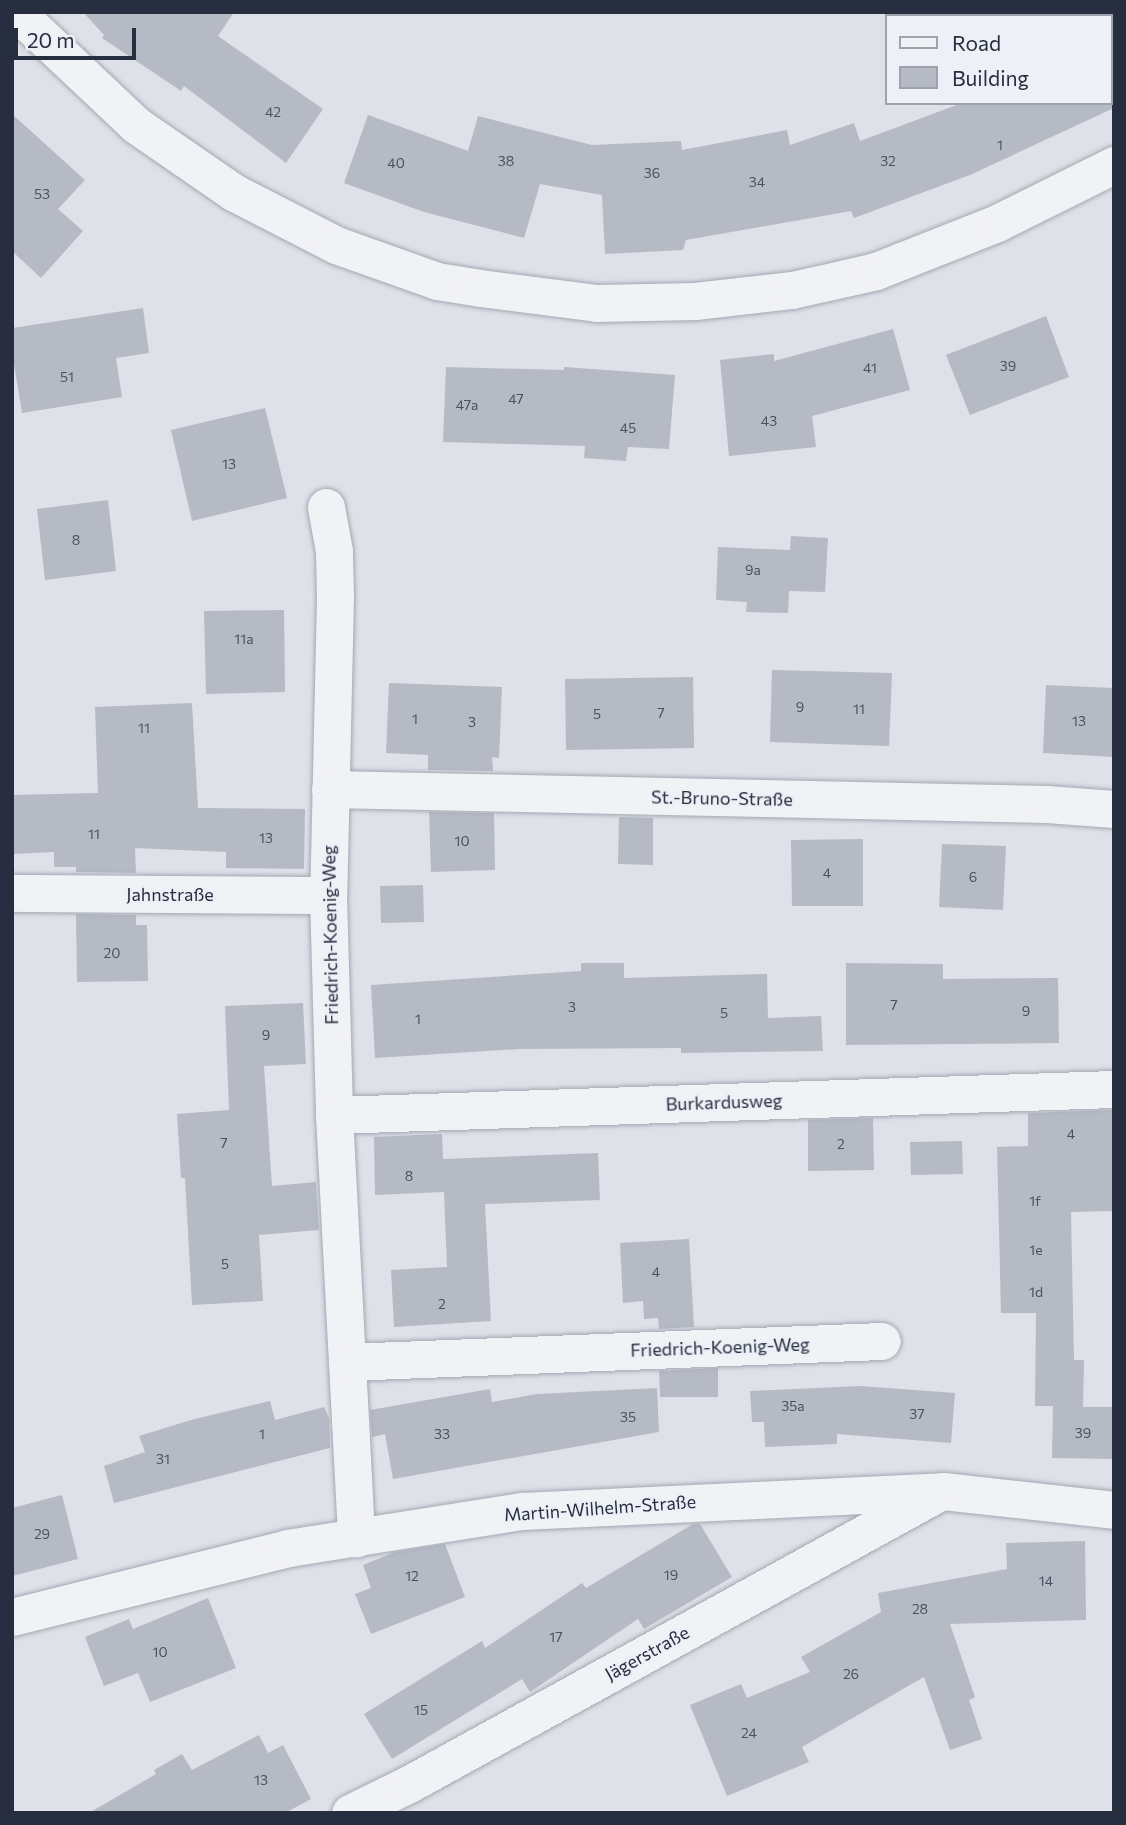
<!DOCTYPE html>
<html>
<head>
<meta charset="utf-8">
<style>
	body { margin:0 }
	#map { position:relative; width:1126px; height:1825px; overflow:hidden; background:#dee1e8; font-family:Commissioner,sans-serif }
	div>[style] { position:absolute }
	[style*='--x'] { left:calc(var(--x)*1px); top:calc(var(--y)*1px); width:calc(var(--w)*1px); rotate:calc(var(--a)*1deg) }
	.building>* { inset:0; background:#b5bac5 }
	.roads { filter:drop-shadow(0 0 2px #a3a8b2) drop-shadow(0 0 2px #a3a8b2) }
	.street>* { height:37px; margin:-18.5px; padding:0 18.5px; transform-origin:18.5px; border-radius:18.5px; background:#f1f2f6 }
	span { translate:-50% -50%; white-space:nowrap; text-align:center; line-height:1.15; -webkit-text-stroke:5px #edf0f6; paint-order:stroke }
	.number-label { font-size:14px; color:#4a5160 }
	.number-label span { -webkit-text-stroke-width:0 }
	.street-label { font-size:18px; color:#272e3f }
	.frame { position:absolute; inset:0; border:14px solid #272e3f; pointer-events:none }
	.legend { position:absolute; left:885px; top:14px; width:228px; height:91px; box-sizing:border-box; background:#edf0f6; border:2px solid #9ea2ad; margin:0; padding:9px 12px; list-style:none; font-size:21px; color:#272e3f }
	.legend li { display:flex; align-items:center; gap:14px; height:35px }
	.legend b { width:35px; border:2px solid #9ea2ad }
	.scale { position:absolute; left:14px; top:28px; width:122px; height:32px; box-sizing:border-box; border:4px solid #272e3f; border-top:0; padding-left:9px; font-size:21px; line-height:24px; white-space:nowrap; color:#272e3f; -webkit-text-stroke:5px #edf0f6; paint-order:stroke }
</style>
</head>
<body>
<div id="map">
	<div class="building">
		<div style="clip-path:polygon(83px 12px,234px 12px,218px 36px,323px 109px,286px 163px,184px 86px,181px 91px,102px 38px,104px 35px)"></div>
		<div style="clip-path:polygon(962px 103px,1114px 103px,1114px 108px,970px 175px,854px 218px,851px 211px,686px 240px,683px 250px,605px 254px,602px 195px,540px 184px,524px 238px,424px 212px,344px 183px,368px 115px,468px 151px,478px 116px,592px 145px,681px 141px,682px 150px,787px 130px,790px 145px,854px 123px,860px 141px)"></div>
		<div style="clip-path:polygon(12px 114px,85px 180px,58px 209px,83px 231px,41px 278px,12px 251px)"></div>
		<div style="clip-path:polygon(143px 308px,149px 353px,116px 358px,122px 397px,22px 413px,12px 352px,12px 328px)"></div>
		<div style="clip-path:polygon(1046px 316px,1069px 377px,970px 415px,946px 355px)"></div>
		<div style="clip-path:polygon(893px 329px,910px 390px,812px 416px,816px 447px,729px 456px,720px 360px,774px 354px,774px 361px)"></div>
		<div style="clip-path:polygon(446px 367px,564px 370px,564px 367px,675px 375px,669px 449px,628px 447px,626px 461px,584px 458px,585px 446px,443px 442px)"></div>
		<div style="clip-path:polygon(265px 408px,287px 498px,192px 521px,171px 430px)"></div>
		<div style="clip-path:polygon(108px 500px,116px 571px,45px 580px,37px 509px)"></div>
		<div style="clip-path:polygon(791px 536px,828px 538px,825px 592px,789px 591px,788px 613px,746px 612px,747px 602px,716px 600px,718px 547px,790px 550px)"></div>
		<div style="clip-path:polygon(284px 610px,285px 692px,206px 694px,204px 611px)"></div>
		<div style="clip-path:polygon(772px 670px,892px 673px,889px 746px,770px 742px)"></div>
		<div style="clip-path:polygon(693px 677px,694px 748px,566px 750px,565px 679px)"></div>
		<div style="clip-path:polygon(389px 683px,502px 687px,499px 758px,492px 757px,493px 771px,428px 770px,428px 755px,386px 753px)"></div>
		<div style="clip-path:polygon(1046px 685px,1114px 688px,1114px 757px,1043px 753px)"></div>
		<div style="clip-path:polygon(192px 703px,198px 808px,305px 809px,304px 869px,226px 868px,226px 852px,135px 848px,136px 873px,76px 872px,76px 867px,54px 867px,54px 852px,12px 854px,12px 795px,98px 793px,95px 707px)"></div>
		<div style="clip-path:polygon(429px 812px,494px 813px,495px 870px,431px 872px)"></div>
		<div style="clip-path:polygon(619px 817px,653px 818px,653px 865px,618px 864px)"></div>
		<div style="clip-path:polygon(863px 839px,863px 906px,792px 906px,791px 840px)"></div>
		<div style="clip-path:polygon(942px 844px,1006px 846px,1003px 910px,939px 907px)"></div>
		<div style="clip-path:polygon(423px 885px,424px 922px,381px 923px,380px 886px)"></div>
		<div style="clip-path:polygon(76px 914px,136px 915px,136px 925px,147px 925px,148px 981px,77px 982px)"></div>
		<div style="clip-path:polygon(581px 963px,624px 963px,624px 978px,767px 974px,768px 1018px,821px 1016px,823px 1051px,681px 1053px,681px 1048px,520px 1049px,375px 1058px,371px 985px,581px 971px)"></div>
		<div style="clip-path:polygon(846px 963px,943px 964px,943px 979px,1058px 978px,1059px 1043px,846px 1045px)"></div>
		<div style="clip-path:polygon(303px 1003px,306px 1064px,264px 1066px,272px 1186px,316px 1182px,319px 1230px,259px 1235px,263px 1301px,192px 1305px,185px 1178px,181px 1178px,177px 1114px,229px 1110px,225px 1006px)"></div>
		<div style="clip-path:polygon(1114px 1110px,1114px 1211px,1071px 1212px,1074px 1360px,1084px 1360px,1083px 1407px,1114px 1407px,1114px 1459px,1052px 1458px,1053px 1406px,1035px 1406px,1036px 1313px,1001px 1313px,997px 1147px,1028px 1146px,1028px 1113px)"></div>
		<div style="clip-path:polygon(873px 1118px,874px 1170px,808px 1171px,808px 1120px)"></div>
		<div style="clip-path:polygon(442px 1134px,443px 1159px,598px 1153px,600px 1200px,485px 1204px,491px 1321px,394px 1327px,391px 1270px,447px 1267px,444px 1192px,375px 1195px,374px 1137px)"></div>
		<div style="clip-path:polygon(962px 1141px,963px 1174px,911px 1175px,910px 1142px)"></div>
		<div style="clip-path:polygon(689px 1239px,694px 1327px,659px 1329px,658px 1318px,644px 1319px,643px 1301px,623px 1303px,620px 1243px)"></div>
		<div style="clip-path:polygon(718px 1368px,718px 1397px,660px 1397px,659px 1371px)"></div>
		<div style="clip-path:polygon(860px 1386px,955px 1393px,951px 1443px,837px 1434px,837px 1444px,765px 1447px,764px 1422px,752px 1422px,750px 1391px)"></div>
		<div style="clip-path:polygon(657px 1388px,659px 1432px,393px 1479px,385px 1434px,372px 1437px,370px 1410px,490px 1389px,492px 1402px,537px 1394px)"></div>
		<div style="clip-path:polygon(270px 1401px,275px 1420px,324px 1407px,329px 1418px,330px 1448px,114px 1503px,104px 1466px,145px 1452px,139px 1436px,191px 1420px)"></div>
		<div style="clip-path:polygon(62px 1495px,78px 1559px,12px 1576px,12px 1508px)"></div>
		<div style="clip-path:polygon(693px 1524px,700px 1524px,732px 1577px,644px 1629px,638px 1619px,530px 1692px,522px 1679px,392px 1759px,364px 1714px,482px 1641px,485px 1648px,582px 1583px,586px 1588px)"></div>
		<div style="clip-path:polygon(1085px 1541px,1086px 1620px,950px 1624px,975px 1697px,969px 1700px,982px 1739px,950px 1750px,924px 1677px,802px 1747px,809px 1762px,727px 1796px,690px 1705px,741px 1684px,747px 1698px,810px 1672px,801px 1657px,881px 1612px,878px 1593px,1007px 1569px,1006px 1543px)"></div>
		<div style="clip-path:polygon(445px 1544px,465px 1597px,371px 1634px,355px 1594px,371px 1588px,363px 1565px,395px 1552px)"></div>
		<div style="clip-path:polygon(208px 1598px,236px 1668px,150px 1702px,138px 1673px,104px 1686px,85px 1637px,129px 1619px,133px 1629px)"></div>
		<div style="clip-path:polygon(259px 1735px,268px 1753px,283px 1745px,311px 1799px,285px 1813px,89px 1813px,156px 1774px,154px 1770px,182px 1754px,192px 1770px)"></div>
	</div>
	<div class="roads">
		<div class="street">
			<div style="--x:21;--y:12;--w:16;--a:55"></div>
			<div style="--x:30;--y:25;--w:146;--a:43.3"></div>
			<div style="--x:136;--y:125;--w:118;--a:34.6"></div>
			<div style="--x:233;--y:192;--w:116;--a:27.2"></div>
			<div style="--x:336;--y:245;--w:107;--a:19.6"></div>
			<div style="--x:437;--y:281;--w:44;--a:9.2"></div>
			<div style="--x:480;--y:288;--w:118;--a:7.3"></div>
			<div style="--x:597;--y:303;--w:98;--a:-1.2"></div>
			<div style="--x:695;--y:301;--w:98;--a:-6.5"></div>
			<div style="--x:792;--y:290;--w:86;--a:-12.7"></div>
			<div style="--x:876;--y:271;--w:130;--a:-21.6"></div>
			<div style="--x:997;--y:223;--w:131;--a:-26.4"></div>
			<div style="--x:1110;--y:34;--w:8;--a:60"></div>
			<div style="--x:326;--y:507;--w:45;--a:79.7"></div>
			<div style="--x:334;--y:551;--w:46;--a:88.8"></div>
			<div style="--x:335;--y:597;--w:298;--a:91.3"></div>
			<div style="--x:328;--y:895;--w:220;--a:88.4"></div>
			<div style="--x:334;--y:1115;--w:424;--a:87"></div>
			<div style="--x:330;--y:789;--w:717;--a:1.2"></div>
			<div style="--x:1047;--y:804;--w:67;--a:4.3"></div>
			<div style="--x:12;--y:893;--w:316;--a:0.4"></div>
			<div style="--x:334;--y:1115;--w:780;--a:-1.91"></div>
			<div style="--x:347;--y:1362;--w:535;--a:-2.25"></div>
			<div style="--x:12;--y:1617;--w:284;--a:-14"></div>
			<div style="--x:288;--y:1548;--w:237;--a:-9"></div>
			<div style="--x:522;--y:1511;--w:421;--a:-2.7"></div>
			<div style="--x:943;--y:1491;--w:172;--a:6.3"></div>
			<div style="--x:350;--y:1813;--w:66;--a:-26.2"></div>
			<div style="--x:409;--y:1784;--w:602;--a:-28.82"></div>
		</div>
	</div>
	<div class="number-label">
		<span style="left:273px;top:112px">42</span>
		<span style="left:1000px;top:145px">1</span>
		<span style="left:506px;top:161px">38</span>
		<span style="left:888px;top:161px">32</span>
		<span style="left:396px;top:163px">40</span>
		<span style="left:652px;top:173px">36</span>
		<span style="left:757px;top:182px">34</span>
		<span style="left:42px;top:194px">53</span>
		<span style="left:1008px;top:366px">39</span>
		<span style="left:870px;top:368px">41</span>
		<span style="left:67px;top:377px">51</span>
		<span style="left:516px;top:399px">47</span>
		<span style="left:467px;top:405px">47a</span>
		<span style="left:769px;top:421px">43</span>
		<span style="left:628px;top:428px">45</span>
		<span style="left:229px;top:464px">13</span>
		<span style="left:76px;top:540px">8</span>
		<span style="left:753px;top:570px">9a</span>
		<span style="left:244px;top:639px">11a</span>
		<span style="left:800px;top:707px">9</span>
		<span style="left:859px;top:709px">11</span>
		<span style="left:661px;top:713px">7</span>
		<span style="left:597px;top:714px">5</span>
		<span style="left:415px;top:719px">1</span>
		<span style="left:1079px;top:721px">13</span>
		<span style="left:472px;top:722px">3</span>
		<span style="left:144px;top:728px">11</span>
		<span style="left:94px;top:834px">11</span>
		<span style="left:266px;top:838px">13</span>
		<span style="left:462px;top:841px">10</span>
		<span style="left:827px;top:873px">4</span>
		<span style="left:973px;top:877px">6</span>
		<span style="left:112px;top:953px">20</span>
		<span style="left:894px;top:1005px">7</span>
		<span style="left:572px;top:1007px">3</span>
		<span style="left:1026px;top:1011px">9</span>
		<span style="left:724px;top:1013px">5</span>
		<span style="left:418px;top:1019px">1</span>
		<span style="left:266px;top:1035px">9</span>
		<span style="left:1071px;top:1134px">4</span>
		<span style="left:224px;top:1143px">7</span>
		<span style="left:841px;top:1144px">2</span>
		<span style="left:409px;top:1176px">8</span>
		<span style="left:1035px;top:1201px">1f</span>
		<span style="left:1036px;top:1250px">1e</span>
		<span style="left:225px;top:1264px">5</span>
		<span style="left:656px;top:1272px">4</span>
		<span style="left:1036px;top:1292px">1d</span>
		<span style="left:442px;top:1304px">2</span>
		<span style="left:793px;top:1406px">35a</span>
		<span style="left:917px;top:1414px">37</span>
		<span style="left:628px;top:1417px">35</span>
		<span style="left:1083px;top:1433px">39</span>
		<span style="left:262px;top:1434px">1</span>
		<span style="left:442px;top:1434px">33</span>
		<span style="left:163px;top:1459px">31</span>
		<span style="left:42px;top:1534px">29</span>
		<span style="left:671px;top:1575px">19</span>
		<span style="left:412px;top:1576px">12</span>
		<span style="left:1046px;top:1581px">14</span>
		<span style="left:920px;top:1609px">28</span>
		<span style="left:556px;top:1637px">17</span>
		<span style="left:160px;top:1652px">10</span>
		<span style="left:851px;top:1674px">26</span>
		<span style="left:421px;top:1710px">15</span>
		<span style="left:749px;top:1733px">24</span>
		<span style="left:261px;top:1780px">13</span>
	</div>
	<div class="street-label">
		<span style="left:722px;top:798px;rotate:1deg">St.-Bruno-Straße</span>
		<span style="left:170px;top:894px">Jahnstraße</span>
		<span style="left:330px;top:935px;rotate:-91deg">Friedrich-Koenig-Weg</span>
		<span style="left:724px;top:1102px;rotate:-2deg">Burkardusweg</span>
		<span style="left:720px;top:1347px;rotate:-2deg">Friedrich-Koenig-Weg</span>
		<span style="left:600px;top:1508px;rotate:-4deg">Martin-Wilhelm-Straße</span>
		<span style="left:647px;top:1653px;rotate:-29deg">Jägerstraße</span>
	</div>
	<div class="frame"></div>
	<ul class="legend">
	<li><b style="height:9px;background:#f1f2f6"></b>Road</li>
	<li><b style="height:19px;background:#b5bac5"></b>Building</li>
	</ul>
	<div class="scale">20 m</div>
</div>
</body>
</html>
